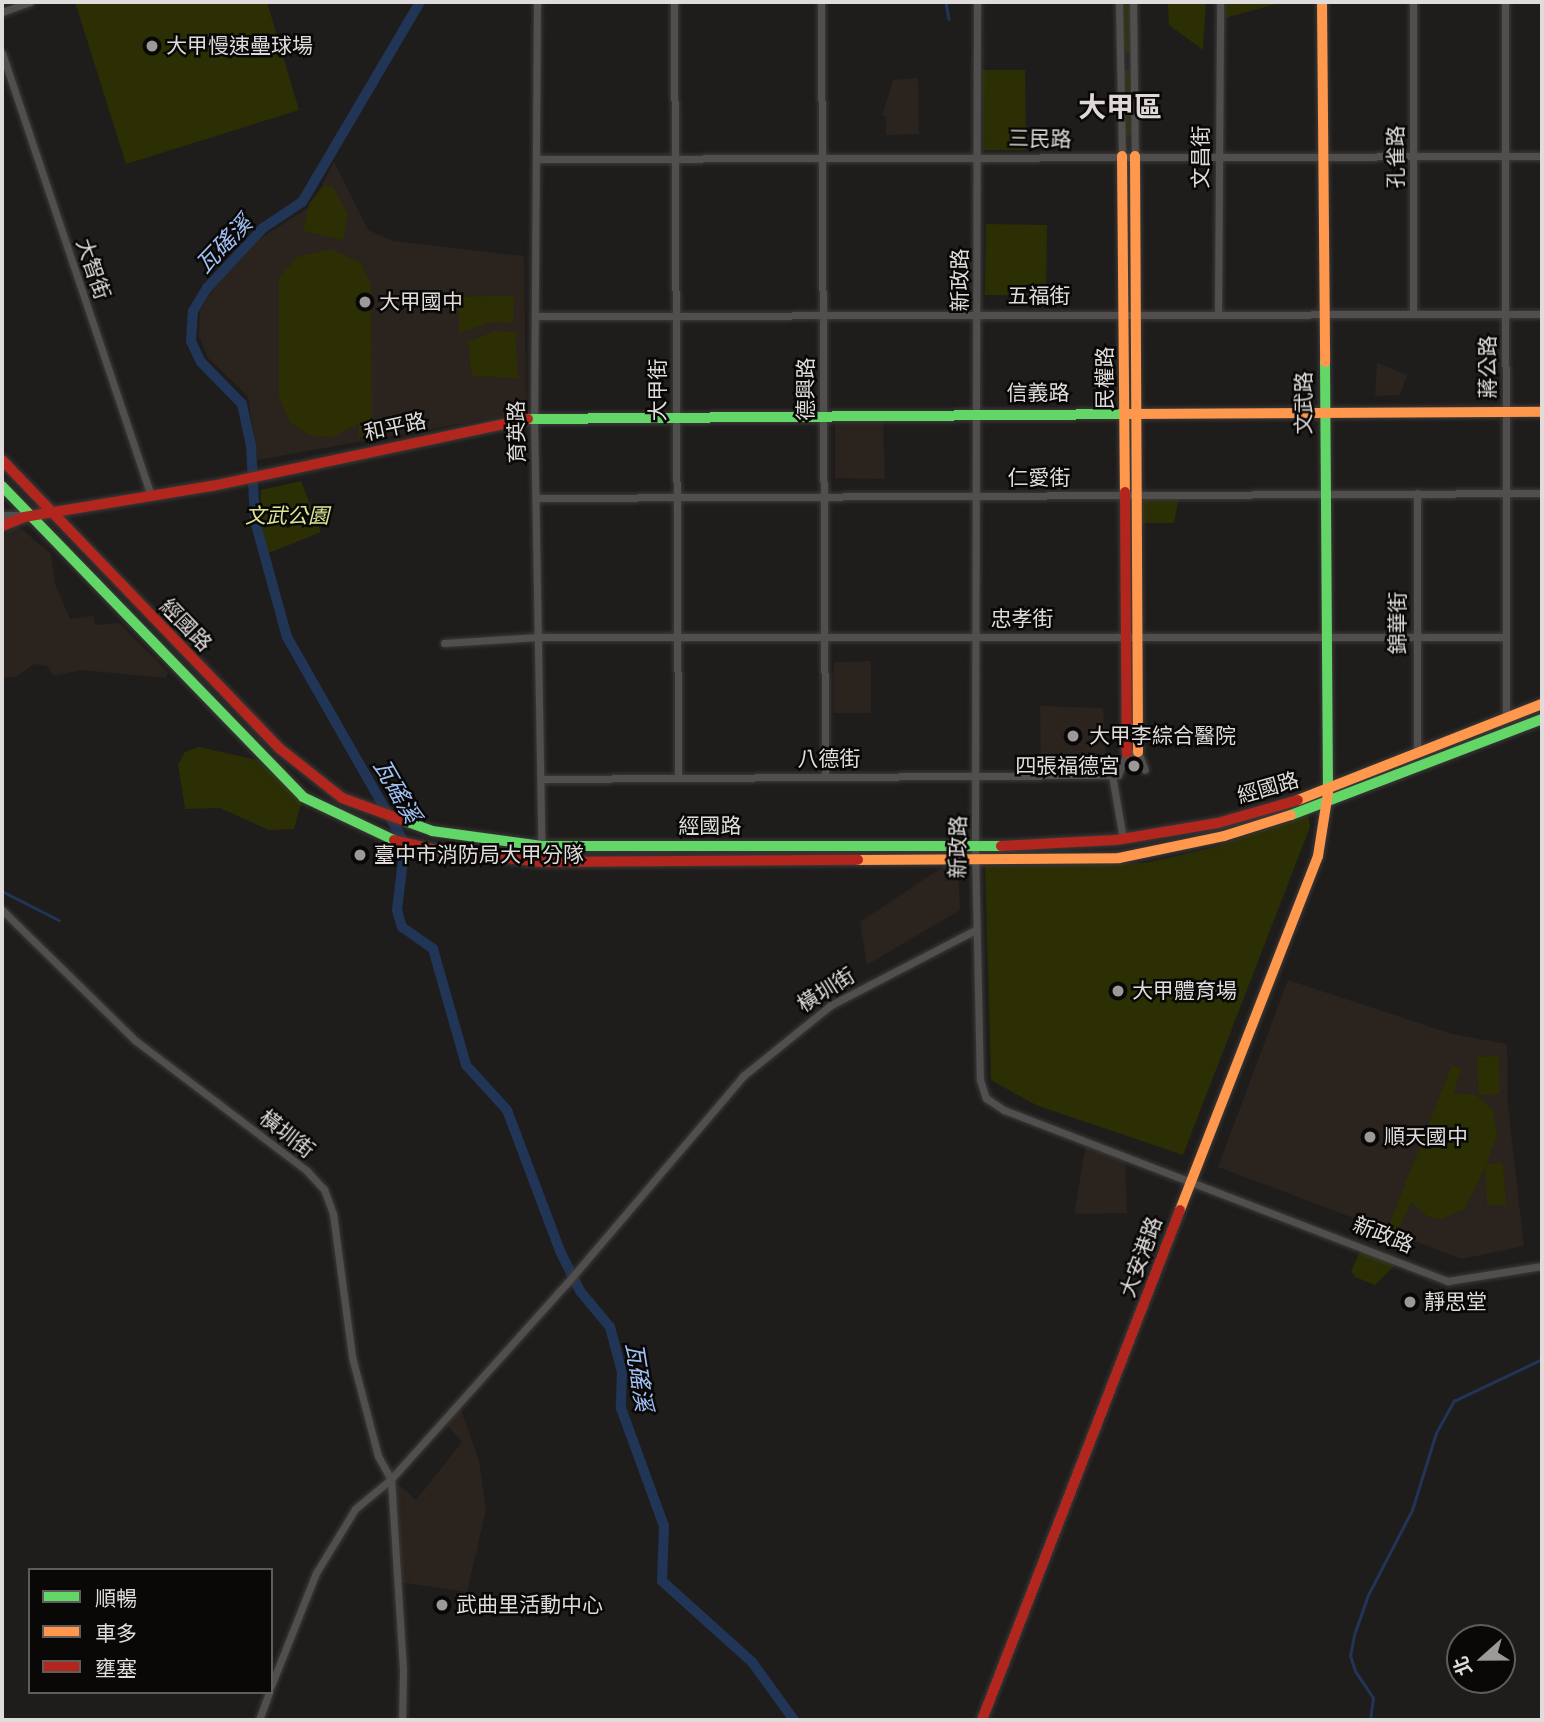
<!DOCTYPE html>
<html>
<head>
<meta charset="utf-8">
<style>
	body { margin:0 }
	#map { position:relative; width:1544px; height:1722px; overflow:hidden; background:#1f1d1c; font-family:"Crimson Pro","Noto Sans TC",serif }
	div>[style] { position:absolute }
	[style*='--x'] { left:calc(var(--x)*1px); top:calc(var(--y)*1px); width:calc(var(--w)*1px); rotate:calc(var(--a)*1deg) }
	.built>* { inset:0; background:#2a231e }
	.green>* { inset:0; background:#2c2e04 }
	.stream>* { height:2.5px; margin:-1.25px; padding:0 1.25px; transform-origin:1.25px; border-radius:1.25px; background:#213557 }
	.canal>* { height:10px; margin:-5px; padding:0 5px; transform-origin:5px; border-radius:5px; background:#213557 }
	.roads { filter:drop-shadow(0 0 2px #3c3a39) drop-shadow(0 0 2px #3c3a39) }
	.street>* { height:7px; margin:-3.5px; padding:0 3.5px; transform-origin:3.5px; border-radius:3.5px; background:#514f4e }
	.fast>* { height:10px; margin:-5px; padding:0 5px; transform-origin:5px; border-radius:5px; background:#63d668 }
	.slow>* { height:10px; margin:-5px; padding:0 5px; transform-origin:5px; border-radius:5px; background:#ff974d }
	.jam>* { height:10px; margin:-5px; padding:0 5px; transform-origin:5px; border-radius:5px; background:#b3261e }
	.dots>* { width:19px; height:19px; translate:-50% -50%; box-sizing:border-box; border:4px solid #090807; border-radius:50% }
	span { translate:-50% -50%; white-space:nowrap; text-align:center; line-height:1.15; -webkit-text-stroke:5px #090807; paint-order:stroke }
	.poi-label { font-size:21px; color:#dfdcdb }
	.left { translate:0 -50%; text-align:left }
	.right { translate:-100% -50%; text-align:right }
	.street-label { font-size:21px; color:#dfdcdb }
	.park-label { font-size:21px; color:#dde595; font-style:italic }
	.water-label { font-size:23px; color:#a1c1f5; font-style:italic }
	.district-label { font-size:28px; color:#ded9d6; font-weight:700 }
	.frame { position:absolute; inset:0; border:4px solid #dfdcdb; pointer-events:none }
	.legend { position:absolute; left:28px; top:1568px; width:245px; height:126px; box-sizing:border-box; background:#090807; border:2px solid #5f5d5c; margin:0; padding:9px 12px; list-style:none; font-size:21px; color:#dfdcdb }
	.legend li { display:flex; align-items:center; gap:14px; height:35px }
	.legend b { width:35px; border:2px solid #5f5d5c }
	.north { position:absolute; left:1446px; top:1624px; width:70px; height:70px; box-sizing:border-box; background:#090807; border:2px solid #5f5d5c; border-radius:50%; rotate:249deg; font-size:19px; font-weight:700; line-height:28px; text-align:center; color:#dfdcdb }
	.north::after { content:''; display:block; margin:auto; width:24px; height:32px; background:#9c9998; clip-path:polygon(50% 0,100% 100%,50% 72%,0 100%) }
</style>
</head>
<body>
<div id="map">
	<div class="built">
		<div style="clip-path:polygon(918px 78px,919px 134px,886px 135px,886px 116px,882px 116px,893px 80px)"></div>
		<div style="clip-path:polygon(334px 162px,368px 230px,393px 241px,524px 256px,526px 399px,516px 414px,257px 460px,248px 396px,208px 358px,199px 336px,200px 311px,220px 278px,249px 246px,312px 205px)"></div>
		<div style="clip-path:polygon(1377px 363px,1407px 375px,1400px 395px,1375px 396px)"></div>
		<div style="clip-path:polygon(835px 415px,883px 416px,885px 479px,835px 478px)"></div>
		<div style="clip-path:polygon(17px 525px,51px 554px,55px 584px,70px 619px,94px 616px,95px 625px,119px 623px,168px 672px,166px 678px,82px 670px,54px 676px,47px 666px,34px 664px,16px 677px,4px 677px,2px 537px)"></div>
		<div style="clip-path:polygon(871px 661px,871px 713px,834px 713px,834px 662px)"></div>
		<div style="clip-path:polygon(1040px 706px,1103px 708px,1107px 767px,1041px 765px)"></div>
		<div style="clip-path:polygon(947px 864px,958px 864px,960px 910px,867px 965px,860px 922px)"></div>
		<div style="clip-path:polygon(1288px 980px,1452px 1034px,1507px 1044px,1508px 1107px,1524px 1246px,1462px 1259px,1218px 1167px)"></div>
		<div style="clip-path:polygon(1086px 1144px,1125px 1160px,1127px 1213px,1074px 1214px)"></div>
		<div style="clip-path:polygon(459px 1404px,479px 1461px,486px 1510px,467px 1592px,398px 1582px,394px 1480px,416px 1500px,462px 1442px,444px 1422px)"></div>
	</div>
	<div class="green">
		<div style="clip-path:polygon(75px 2px,267px 2px,299px 110px,126px 164px)"></div>
		<div style="clip-path:polygon(1121px 2px,1130px 2px,1130px 52px,1121px 52px)"></div>
		<div style="clip-path:polygon(1168px 2px,1206px 2px,1203px 50px,1169px 25px)"></div>
		<div style="clip-path:polygon(1226px 2px,1283px 2px,1225px 18px)"></div>
		<div style="clip-path:polygon(982px 70px,1025px 70px,1026px 150px,983px 150px)"></div>
		<div style="clip-path:polygon(1122px 70px,1131px 70px,1132px 135px,1123px 135px)"></div>
		<div style="clip-path:polygon(324px 185px,333px 187px,348px 215px,343px 240px,303px 231px,309px 204px)"></div>
		<div style="clip-path:polygon(986px 224px,1047px 225px,1046px 296px,985px 295px)"></div>
		<div style="clip-path:polygon(331px 249px,361px 263px,371px 284px,372px 437px,359px 437px,359px 424px,332px 437px,308px 435px,290px 422px,279px 397px,279px 278px,297px 257px)"></div>
		<div style="clip-path:polygon(514px 295px,513px 323px,492px 322px,459px 333px,459px 297px)"></div>
		<div style="clip-path:polygon(494px 331px,515px 332px,518px 378px,472px 376px,468px 342px)"></div>
		<div style="clip-path:polygon(301px 481px,321px 532px,269px 553px,260px 522px,261px 490px)"></div>
		<div style="clip-path:polygon(1141px 497px,1179px 497px,1174px 523px,1141px 523px)"></div>
		<div style="clip-path:polygon(199px 747px,257px 760px,302px 800px,294px 829px,269px 830px,220px 808px,185px 809px,178px 764px,185px 752px)"></div>
		<div style="clip-path:polygon(1308px 815px,1310px 827px,1183px 1155px,1036px 1105px,991px 1080px,985px 866px,1146px 863px,1211px 848px)"></div>
		<div style="clip-path:polygon(1499px 1056px,1500px 1094px,1479px 1095px,1477px 1057px)"></div>
		<div style="clip-path:polygon(1452px 1065px,1462px 1069px,1453px 1093px,1476px 1095px,1493px 1110px,1497px 1136px,1486px 1164px,1503px 1163px,1506px 1205px,1487px 1205px,1485px 1167px,1465px 1209px,1441px 1219px,1428px 1217px,1411px 1202px,1398px 1231px,1388px 1227px)"></div>
		<div style="clip-path:polygon(1361px 1250px,1396px 1264px,1375px 1285px,1355px 1277px,1351px 1271px)"></div>
	</div>
	<div class="stream">
		<div style="--x:946;--y:2;--w:17;--a:80"></div>
		<div style="--x:2;--y:891;--w:64;--a:27"></div>
		<div style="--x:1370;--y:1720;--w:22;--a:-82"></div>
		<div style="--x:1373;--y:1698;--w:32;--a:-124"></div>
		<div style="--x:1355;--y:1671;--w:16;--a:-108"></div>
		<div style="--x:1350;--y:1656;--w:21;--a:-79"></div>
		<div style="--x:1354;--y:1635;--w:42;--a:-70.7"></div>
		<div style="--x:1368;--y:1595;--w:96;--a:-62.6"></div>
		<div style="--x:1412;--y:1510;--w:81;--a:-72.7"></div>
		<div style="--x:1436;--y:1433;--w:37;--a:-61"></div>
		<div style="--x:1454;--y:1401;--w:98;--a:-25.5"></div>
	</div>
	<div class="canal">
		<div style="--x:420;--y:2;--w:232;--a:120.5"></div>
		<div style="--x:302;--y:202;--w:47;--a:146.3"></div>
		<div style="--x:263;--y:228;--w:82;--a:133"></div>
		<div style="--x:207;--y:288;--w:27;--a:121"></div>
		<div style="--x:193;--y:311;--w:30;--a:94"></div>
		<div style="--x:191;--y:341;--w:23;--a:65"></div>
		<div style="--x:201;--y:362;--w:59;--a:45.7"></div>
		<div style="--x:242;--y:404;--w:43;--a:77.9"></div>
		<div style="--x:251;--y:446;--w:75;--a:86.9"></div>
		<div style="--x:255;--y:521;--w:120;--a:74.6"></div>
		<div style="--x:287;--y:637;--w:238;--a:60.3"></div>
		<div style="--x:405;--y:844;--w:66;--a:96.9"></div>
		<div style="--x:397;--y:910;--w:18;--a:74"></div>
		<div style="--x:402;--y:927;--w:38;--a:35"></div>
		<div style="--x:433;--y:949;--w:121;--a:74.1"></div>
		<div style="--x:466;--y:1065;--w:61;--a:47.7"></div>
		<div style="--x:507;--y:1110;--w:151;--a:69.4"></div>
		<div style="--x:560;--y:1251;--w:45;--a:63.4"></div>
		<div style="--x:580;--y:1291;--w:47;--a:50.2"></div>
		<div style="--x:610;--y:1327;--w:47;--a:75.1"></div>
		<div style="--x:622;--y:1372;--w:36;--a:92"></div>
		<div style="--x:621;--y:1408;--w:126;--a:70"></div>
		<div style="--x:664;--y:1526;--w:55;--a:92.1"></div>
		<div style="--x:662;--y:1581;--w:121;--a:42"></div>
		<div style="--x:752;--y:1662;--w:72;--a:54.1"></div>
	</div>
	<div class="roads">
		<div class="street">
			<div style="--x:537;--y:2;--w:416;--a:90.4"></div>
			<div style="--x:534;--y:418;--w:444;--a:89"></div>
			<div style="--x:674;--y:2;--w:776;--a:89.7"></div>
			<div style="--x:821;--y:2;--w:775;--a:89.7"></div>
			<div style="--x:977;--y:2;--w:845;--a:90.14"></div>
			<div style="--x:975;--y:847;--w:233;--a:88.8"></div>
			<div style="--x:980;--y:1080;--w:19;--a:72"></div>
			<div style="--x:986;--y:1098;--w:22;--a:34"></div>
			<div style="--x:1004;--y:1110;--w:476;--a:21.1"></div>
			<div style="--x:1448;--y:1281;--w:95;--a:-9.1"></div>
			<div style="--x:1119;--y:2;--w:154;--a:88.9"></div>
			<div style="--x:1133;--y:2;--w:154;--a:89.3"></div>
			<div style="--x:1505;--y:2;--w:717;--a:89.92"></div>
			<div style="--x:2;--y:12;--w:30;--a:-20"></div>
			<div style="--x:2;--y:53;--w:467;--a:71.4"></div>
			<div style="--x:537;--y:159;--w:1005;--a:-0.17"></div>
			<div style="--x:1218;--y:313;--w:311;--a:-89.6"></div>
			<div style="--x:1413;--y:313;--w:311;--a:-90"></div>
			<div style="--x:535;--y:316;--w:1007;--a:-0.11"></div>
			<div style="--x:1417;--y:493;--w:260;--a:90"></div>
			<div style="--x:536;--y:498;--w:1006;--a:-0.28"></div>
			<div style="--x:2;--y:515;--w:21;--a:0"></div>
			<div style="--x:444;--y:643;--w:94;--a:-3.7"></div>
			<div style="--x:538;--y:637;--w:968;--a:0"></div>
			<div style="--x:1112;--y:775;--w:65;--a:80.2"></div>
			<div style="--x:541;--y:779;--w:577;--a:-0.4"></div>
			<div style="--x:1118;--y:775;--w:24;--a:-68"></div>
			<div style="--x:1127;--y:753;--w:11;--a:-5"></div>
			<div style="--x:1138;--y:752;--w:19;--a:69"></div>
			<div style="--x:2;--y:910;--w:187;--a:44.4"></div>
			<div style="--x:136;--y:1041;--w:213;--a:37.2"></div>
			<div style="--x:306;--y:1170;--w:26;--a:47"></div>
			<div style="--x:324;--y:1189;--w:27;--a:70"></div>
			<div style="--x:333;--y:1214;--w:144;--a:82.4"></div>
			<div style="--x:352;--y:1357;--w:102;--a:75.3"></div>
			<div style="--x:378;--y:1456;--w:26;--a:61"></div>
			<div style="--x:391;--y:1479;--w:191;--a:86.4"></div>
			<div style="--x:403;--y:1670;--w:50;--a:91.1"></div>
			<div style="--x:271;--y:1686;--w:122;--a:-68.3"></div>
			<div style="--x:316;--y:1573;--w:75;--a:-58.6"></div>
			<div style="--x:355;--y:1509;--w:47;--a:-39.8"></div>
			<div style="--x:391;--y:1479;--w:263;--a:-48.1"></div>
			<div style="--x:567;--y:1283;--w:272;--a:-49.6"></div>
			<div style="--x:743;--y:1076;--w:113;--a:-38.9"></div>
			<div style="--x:831;--y:1005;--w:162;--a:-27.5"></div>
			<div style="--x:259;--y:1720;--w:30;--a:-70"></div>
		</div>
		<div class="fast">
			<div style="--x:1325;--y:362;--w:431;--a:89.6"></div>
			<div style="--x:528;--y:419;--w:604;--a:-0.47"></div>
			<div style="--x:2;--y:486;--w:433;--a:45.9"></div>
			<div style="--x:303;--y:797;--w:101;--a:25.3"></div>
			<div style="--x:1291;--y:815;--w:269;--a:-20.9"></div>
			<div style="--x:405;--y:821;--w:29;--a:20"></div>
			<div style="--x:432;--y:831;--w:111;--a:7.8"></div>
			<div style="--x:542;--y:846;--w:459;--a:0"></div>
		</div>
		<div class="slow">
			<div style="--x:1322;--y:2;--w:360;--a:89.5"></div>
			<div style="--x:1122;--y:156;--w:336;--a:89.5"></div>
			<div style="--x:1135;--y:156;--w:596;--a:89.71"></div>
			<div style="--x:1132;--y:414;--w:410;--a:-0.3"></div>
			<div style="--x:1298;--y:800;--w:262;--a:-21.5"></div>
			<div style="--x:858;--y:860;--w:261;--a:-0.4"></div>
			<div style="--x:1119;--y:858;--w:107;--a:-11.8"></div>
			<div style="--x:1224;--y:836;--w:70;--a:-17.4"></div>
			<div style="--x:1180;--y:1210;--w:380;--a:-68.7"></div>
			<div style="--x:1318;--y:856;--w:64;--a:-81"></div>
		</div>
		<div class="jam">
			<div style="--x:2;--y:460;--w:400;--a:46.1"></div>
			<div style="--x:279;--y:748;--w:80;--a:38.4"></div>
			<div style="--x:342;--y:798;--w:67;--a:20.1"></div>
			<div style="--x:1125;--y:492;--w:261;--a:89.6"></div>
			<div style="--x:2;--y:526;--w:24;--a:-22"></div>
			<div style="--x:24;--y:517;--w:191;--a:-9.4"></div>
			<div style="--x:212;--y:486;--w:323;--a:-12"></div>
			<div style="--x:394;--y:840;--w:43;--a:13.4"></div>
			<div style="--x:436;--y:850;--w:107;--a:6.5"></div>
			<div style="--x:542;--y:862;--w:316;--a:-0.4"></div>
			<div style="--x:1001;--y:846;--w:115;--a:-3"></div>
			<div style="--x:1116;--y:840;--w:103;--a:-9.5"></div>
			<div style="--x:1218;--y:823;--w:83;--a:-16"></div>
			<div style="--x:982;--y:1720;--w:547;--a:-68.78"></div>
		</div>
	</div>
	<div class="dots">
		<div style="left:152px;top:46px;background:#9c9998"></div>
		<div style="left:365px;top:302px;background:#9c9998"></div>
		<div style="left:1073px;top:736px;background:#9c9998"></div>
		<div style="left:1134px;top:766px;background:#9c9998"></div>
		<div style="left:360px;top:855px;background:#9c9998"></div>
		<div style="left:1118px;top:991px;background:#9c9998"></div>
		<div style="left:1370px;top:1137px;background:#9c9998"></div>
		<div style="left:1410px;top:1302px;background:#9c9998"></div>
		<div style="left:442px;top:1605px;background:#9c9998"></div>
	</div>
	<div class="poi-label">
		<span class="left" style="left:166px;top:46px">大甲慢速壘球場</span>
		<span class="left" style="left:379px;top:302px">大甲國中</span>
		<span class="left" style="left:1089px;top:736px">大甲李綜合醫院</span>
		<span class="right" style="left:1120px;top:766px">四張福德宮</span>
		<span class="left" style="left:374px;top:855px">臺中市消防局大甲分隊</span>
		<span class="left" style="left:1132px;top:991px">大甲體育場</span>
		<span class="left" style="left:1384px;top:1137px">順天國中</span>
		<span class="left" style="left:1424px;top:1302px">靜思堂</span>
		<span class="left" style="left:456px;top:1605px">武曲里活動中心</span>
	</div>
	<div class="street-label">
		<span style="left:1040px;top:139px;rotate:1deg">三民路</span>
		<span style="left:1201px;top:157px;rotate:-90deg">文昌街</span>
		<span style="left:1396px;top:157px;rotate:-90deg">孔雀路</span>
		<span style="left:93px;top:269px;rotate:71deg">大智街</span>
		<span style="left:960px;top:280px;rotate:-90deg">新政路</span>
		<span style="left:1039px;top:296px">五福街</span>
		<span style="left:1488px;top:367px;rotate:-90deg">蔣公路</span>
		<span style="left:1105px;top:378px;rotate:-90deg">民權路</span>
		<span style="left:806px;top:389px;rotate:-90deg">德興路</span>
		<span style="left:658px;top:390px;rotate:-90deg">大甲街</span>
		<span style="left:1038px;top:393px">信義路</span>
		<span style="left:1304px;top:403px;rotate:-90deg">文武路</span>
		<span style="left:395px;top:427px;rotate:-12deg">和平路</span>
		<span style="left:517px;top:432px;rotate:-91deg">育英路</span>
		<span style="left:1039px;top:478px">仁愛街</span>
		<span style="left:1022px;top:619px">忠孝街</span>
		<span style="left:1398px;top:623px;rotate:-90deg">錦華街</span>
		<span style="left:186px;top:625px;rotate:46deg">經國路</span>
		<span style="left:829px;top:759px">八德街</span>
		<span style="left:1268px;top:788px;rotate:-16deg">經國路</span>
		<span style="left:710px;top:826px">經國路</span>
		<span style="left:958px;top:847px;rotate:-89deg">新政路</span>
		<span style="left:826px;top:990px;rotate:-32deg">橫圳街</span>
		<span style="left:287px;top:1134px;rotate:38deg">橫圳街</span>
		<span style="left:1383px;top:1235px;rotate:22deg">新政路</span>
		<span style="left:1141px;top:1257px;rotate:-70deg">大安港路</span>
	</div>
	<div class="park-label">
		<span style="left:287px;top:516px">文武公園</span>
	</div>
	<div class="water-label">
		<span style="left:224px;top:244px;rotate:-46deg">瓦磘溪</span>
		<span style="left:397px;top:791px;rotate:60deg">瓦磘溪</span>
		<span style="left:639px;top:1377px;rotate:81deg">瓦磘溪</span>
	</div>
	<div class="district-label">
		<span style="left:1120px;top:108px">大甲區</span>
	</div>
	<div class="frame"></div>
	<ul class="legend">
	<li><b style="height:9px;background:#63d668"></b>順暢</li>
	<li><b style="height:9px;background:#ff974d"></b>車多</li>
	<li><b style="height:9px;background:#b3261e"></b>壅塞</li>
	</ul>
	<div class="north">北</div>
</div>
</body>
</html>
